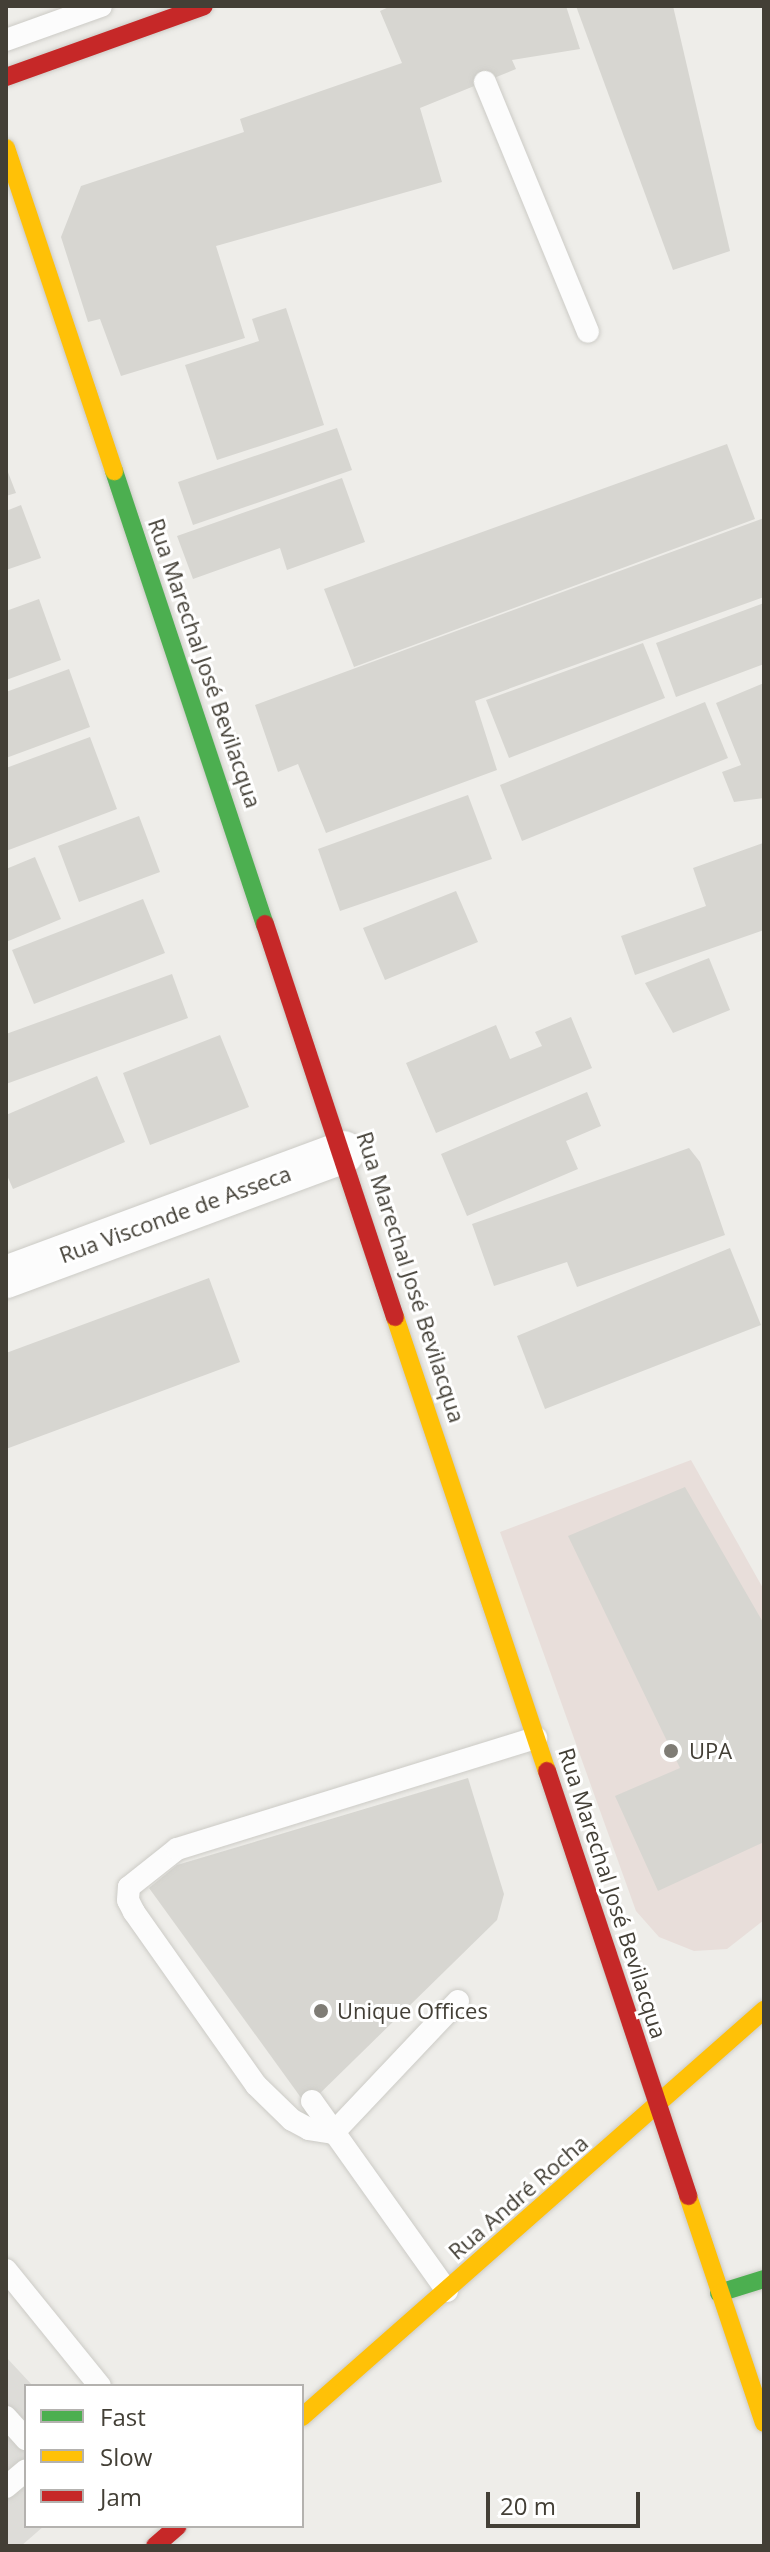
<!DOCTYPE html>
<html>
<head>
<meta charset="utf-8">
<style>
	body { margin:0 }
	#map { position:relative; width:770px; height:2552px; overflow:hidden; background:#eeede9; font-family:"Open Sans",sans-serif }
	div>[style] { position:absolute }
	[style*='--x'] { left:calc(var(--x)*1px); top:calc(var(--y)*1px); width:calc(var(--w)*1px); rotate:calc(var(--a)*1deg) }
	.medical>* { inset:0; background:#e8deda }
	.parking>* { inset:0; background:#dddcd8 }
	.building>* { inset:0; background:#d7d6d1 }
	.roads { filter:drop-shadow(0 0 2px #cccbc6) drop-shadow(0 0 2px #cccbc6) }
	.lane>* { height:22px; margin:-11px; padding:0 11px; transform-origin:11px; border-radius:11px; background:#fcfcfc }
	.street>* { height:42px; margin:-21px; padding:0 21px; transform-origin:21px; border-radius:21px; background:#fcfcfc }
	.fast>* { height:18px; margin:-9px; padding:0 9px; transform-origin:9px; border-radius:9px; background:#4caf50 }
	.slow>* { height:18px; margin:-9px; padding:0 9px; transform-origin:9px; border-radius:9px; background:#ffc107 }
	.jam>* { height:18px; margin:-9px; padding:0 9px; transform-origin:9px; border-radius:9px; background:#c62828 }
	.dots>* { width:22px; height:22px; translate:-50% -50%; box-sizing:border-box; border:4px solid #fff; border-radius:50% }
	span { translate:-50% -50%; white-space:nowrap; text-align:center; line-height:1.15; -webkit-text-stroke:6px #fff; paint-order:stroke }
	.street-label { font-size:22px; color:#433f36 }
	.poi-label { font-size:22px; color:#433f36 }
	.left { translate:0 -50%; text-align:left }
	.frame { position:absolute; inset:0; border:8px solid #433f36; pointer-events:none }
	.legend { position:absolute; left:24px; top:2384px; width:280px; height:144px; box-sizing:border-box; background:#fff; border:2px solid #b4b2af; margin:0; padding:10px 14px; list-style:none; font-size:24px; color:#433f36 }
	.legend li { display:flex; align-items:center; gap:16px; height:40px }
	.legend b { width:40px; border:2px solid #b4b2af }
	.scale { position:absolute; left:486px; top:2492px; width:154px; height:36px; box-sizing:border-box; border:4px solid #433f36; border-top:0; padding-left:10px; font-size:24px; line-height:28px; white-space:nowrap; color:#433f36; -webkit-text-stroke:6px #fff; paint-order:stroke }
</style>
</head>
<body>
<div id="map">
	<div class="medical">
		<div style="clip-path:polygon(691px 1460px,764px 1590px,764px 1920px,727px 1949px,694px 1951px,659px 1937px,636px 1911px,500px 1532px)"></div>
	</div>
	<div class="parking">
		<div style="clip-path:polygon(6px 2357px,33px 2386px,26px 2386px,26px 2526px,44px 2526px,21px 2546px,6px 2546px)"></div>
	</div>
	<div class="building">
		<div style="clip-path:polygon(391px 6px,566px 6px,580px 49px,512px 60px,516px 69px,420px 108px,442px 182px,216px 246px,245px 338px,121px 376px,100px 319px,88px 322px,61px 237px,81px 186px,244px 132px,240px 119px,402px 63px,380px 11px)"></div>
		<div style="clip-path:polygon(576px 6px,673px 6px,730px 251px,673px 270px)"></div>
		<div style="clip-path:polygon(286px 308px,324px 425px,217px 460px,185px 365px,259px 341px,252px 319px)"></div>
		<div style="clip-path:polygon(337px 428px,352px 470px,193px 525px,178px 482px)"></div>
		<div style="clip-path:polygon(727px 444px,755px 519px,354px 667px,324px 589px)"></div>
		<div style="clip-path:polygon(6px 467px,16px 493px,6px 496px)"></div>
		<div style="clip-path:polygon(342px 478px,365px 542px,287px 570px,280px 548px,193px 579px,177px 536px)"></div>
		<div style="clip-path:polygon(21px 505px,41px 558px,6px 570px,6px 511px)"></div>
		<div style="clip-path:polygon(764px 518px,764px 597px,475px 701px,497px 770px,326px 833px,298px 764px,278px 772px,255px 705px)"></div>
		<div style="clip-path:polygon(39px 599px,61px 660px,6px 680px,6px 611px)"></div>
		<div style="clip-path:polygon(764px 603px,764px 664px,676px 697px,656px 643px)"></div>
		<div style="clip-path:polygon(643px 643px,665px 698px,509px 758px,486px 700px)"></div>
		<div style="clip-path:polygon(69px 669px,90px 727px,6px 758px,6px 692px)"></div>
		<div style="clip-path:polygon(764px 683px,764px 798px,734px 802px,722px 772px,741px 765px,716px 703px)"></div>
		<div style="clip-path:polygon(705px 702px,728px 758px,522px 841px,500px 785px)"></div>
		<div style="clip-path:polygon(90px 737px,117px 809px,6px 851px,6px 768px)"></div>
		<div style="clip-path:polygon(468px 795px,492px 859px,340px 911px,318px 849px)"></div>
		<div style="clip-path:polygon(139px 816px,160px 872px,79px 902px,58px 846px)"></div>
		<div style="clip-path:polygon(763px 843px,764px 930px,635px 975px,621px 936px,706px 906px,693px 868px)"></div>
		<div style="clip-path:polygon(35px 857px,61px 919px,6px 942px,6px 869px)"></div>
		<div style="clip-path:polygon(456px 891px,478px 942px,385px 980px,363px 928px)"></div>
		<div style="clip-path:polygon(143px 899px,165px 953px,34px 1004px,12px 950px)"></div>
		<div style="clip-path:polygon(709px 958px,730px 1010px,673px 1033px,645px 983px)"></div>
		<div style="clip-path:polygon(172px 974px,188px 1018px,6px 1084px,6px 1034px)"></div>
		<div style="clip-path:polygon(571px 1017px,592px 1068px,436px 1133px,406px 1063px,496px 1025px,510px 1059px,542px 1046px,535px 1032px)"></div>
		<div style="clip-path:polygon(220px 1035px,249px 1107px,150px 1145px,123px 1073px)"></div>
		<div style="clip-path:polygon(97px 1076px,125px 1142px,13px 1189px,6px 1173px,6px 1115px)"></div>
		<div style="clip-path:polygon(587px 1092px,601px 1126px,566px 1141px,578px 1169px,467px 1216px,441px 1154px)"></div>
		<div style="clip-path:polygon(689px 1148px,700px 1162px,725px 1235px,577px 1287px,567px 1262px,494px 1286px,472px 1224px)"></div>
		<div style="clip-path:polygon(730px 1248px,761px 1325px,545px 1409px,517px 1336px)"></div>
		<div style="clip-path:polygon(209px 1278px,240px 1362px,6px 1449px,6px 1353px)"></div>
		<div style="clip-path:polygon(685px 1487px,764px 1624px,764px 1842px,658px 1891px,615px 1796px,680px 1768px,568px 1536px)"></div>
		<div style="clip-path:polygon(468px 1778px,504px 1894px,497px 1920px,307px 2106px,149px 1888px,177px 1865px)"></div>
	</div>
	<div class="roads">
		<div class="lane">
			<div style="--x:6;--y:40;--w:101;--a:-19.7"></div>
			<div style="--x:485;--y:82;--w:270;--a:67.6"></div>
			<div style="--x:458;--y:2001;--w:182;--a:133.4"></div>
			<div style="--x:333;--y:2133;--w:24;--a:-171"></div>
			<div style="--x:309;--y:2129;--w:19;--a:-152"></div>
			<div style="--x:292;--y:2120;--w:50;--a:-135.8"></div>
			<div style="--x:256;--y:2085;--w:212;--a:-125.2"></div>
			<div style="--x:134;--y:1912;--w:13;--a:-117"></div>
			<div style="--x:128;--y:1900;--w:13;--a:-86"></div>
			<div style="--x:129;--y:1887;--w:61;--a:-38.4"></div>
			<div style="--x:177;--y:1849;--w:376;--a:-17.2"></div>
			<div style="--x:312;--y:2101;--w:233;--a:54.6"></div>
			<div style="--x:6;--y:2270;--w:149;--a:51"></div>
			<div style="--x:6;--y:2417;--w:30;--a:48"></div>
			<div style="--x:6;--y:2487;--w:26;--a:-40"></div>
		</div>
		<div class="street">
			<div style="--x:6;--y:1277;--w:360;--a:-20.3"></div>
		</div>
		<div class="fast">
			<div style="--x:114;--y:471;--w:478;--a:71.6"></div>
			<div style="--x:719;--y:2293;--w:47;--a:-17.3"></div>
		</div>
		<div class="slow">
			<div style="--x:6;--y:148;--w:341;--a:71.5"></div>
			<div style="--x:395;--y:1317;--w:479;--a:71.5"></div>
			<div style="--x:688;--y:2196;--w:239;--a:71.5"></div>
			<div style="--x:302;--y:2417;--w:616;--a:-41.38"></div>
		</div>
		<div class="jam">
			<div style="--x:6;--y:77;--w:210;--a:-19.7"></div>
			<div style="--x:265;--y:924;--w:414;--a:71.7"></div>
			<div style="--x:547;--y:1771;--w:448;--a:71.6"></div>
			<div style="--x:155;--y:2546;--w:30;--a:-41"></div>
		</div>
	</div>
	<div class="dots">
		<div style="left:671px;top:1751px;background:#7f7c75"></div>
		<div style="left:321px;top:2011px;background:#7f7c75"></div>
	</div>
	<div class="street-label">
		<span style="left:205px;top:663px;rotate:71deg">Rua Marechal José Bevilacqua</span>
		<span style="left:175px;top:1214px;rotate:-20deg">Rua Visconde de Asseca</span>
		<span style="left:411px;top:1277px;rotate:72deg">Rua Marechal José Bevilacqua</span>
		<span style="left:613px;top:1893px;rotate:72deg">Rua Marechal José Bevilacqua</span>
		<span style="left:518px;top:2197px;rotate:-41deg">Rua André Rocha</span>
	</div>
	<div class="poi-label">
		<span class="left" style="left:689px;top:1751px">UPA</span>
		<span class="left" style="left:337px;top:2011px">Unique Offices</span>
	</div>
	<div class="frame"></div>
	<ul class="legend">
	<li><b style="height:10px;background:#4caf50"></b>Fast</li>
	<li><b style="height:10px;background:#ffc107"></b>Slow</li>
	<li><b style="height:10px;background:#c62828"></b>Jam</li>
	</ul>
	<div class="scale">20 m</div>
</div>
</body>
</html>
